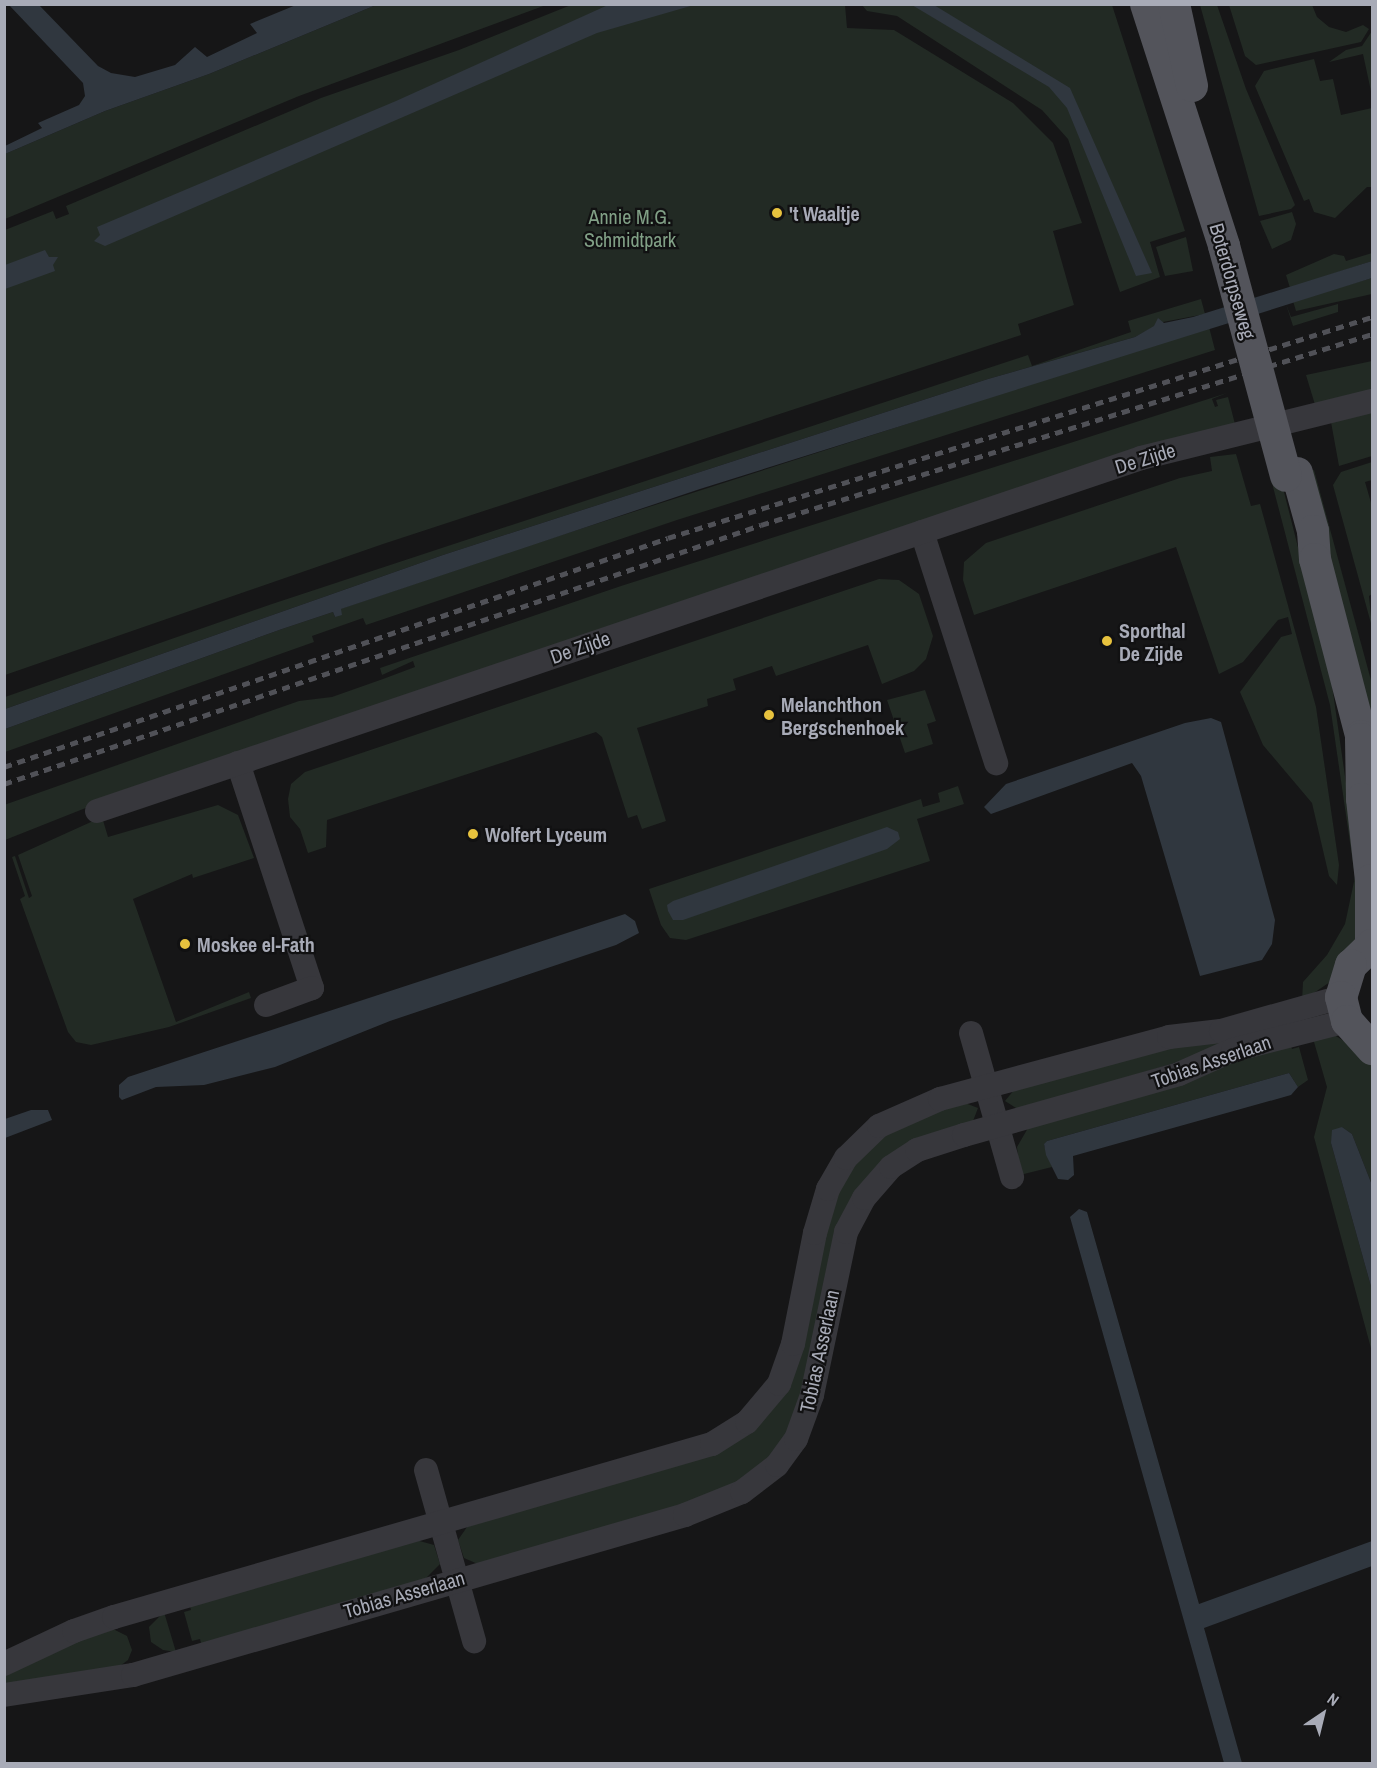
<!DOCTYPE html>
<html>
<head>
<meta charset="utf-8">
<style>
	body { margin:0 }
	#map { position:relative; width:1377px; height:1768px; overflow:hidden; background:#161617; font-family:"Archivo Narrow",sans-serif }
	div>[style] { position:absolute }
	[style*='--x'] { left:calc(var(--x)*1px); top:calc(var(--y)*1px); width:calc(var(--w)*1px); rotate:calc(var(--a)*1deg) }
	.green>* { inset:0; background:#222a24 }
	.water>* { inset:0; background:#30373f }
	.minor>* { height:24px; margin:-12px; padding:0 12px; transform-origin:12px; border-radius:12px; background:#37373c }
	.major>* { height:32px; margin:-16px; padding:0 16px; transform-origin:16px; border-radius:16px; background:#53545b }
	.rail>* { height:4.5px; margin-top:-2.25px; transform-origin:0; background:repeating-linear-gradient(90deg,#505157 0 8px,transparent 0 14px) }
	.major-bridge>* { height:32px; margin:-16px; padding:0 16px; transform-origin:16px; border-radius:16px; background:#53545b }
	.dots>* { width:16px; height:16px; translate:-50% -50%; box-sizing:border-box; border:3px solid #111112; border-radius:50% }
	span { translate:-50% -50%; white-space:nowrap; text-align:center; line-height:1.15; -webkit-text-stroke:4.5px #111112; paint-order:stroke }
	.poi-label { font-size:20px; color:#a8abb7; font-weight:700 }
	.left { translate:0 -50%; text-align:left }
	.park-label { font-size:20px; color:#81a086 }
	.street-label { font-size:20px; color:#a8abb7 }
	.frame { position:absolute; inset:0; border:6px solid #a8abb7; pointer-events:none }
	.north { position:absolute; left:1293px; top:1684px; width:60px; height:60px; -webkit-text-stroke:4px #111112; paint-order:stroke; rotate:35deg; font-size:16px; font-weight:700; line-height:24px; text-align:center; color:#a8abb7 }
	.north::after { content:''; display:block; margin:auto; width:21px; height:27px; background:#a8abb7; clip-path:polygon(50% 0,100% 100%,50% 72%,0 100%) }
</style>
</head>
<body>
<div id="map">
	<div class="green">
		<div style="clip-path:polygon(376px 5px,546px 5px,299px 96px,5px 219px,5px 154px,105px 111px,209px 74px)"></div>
		<div style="clip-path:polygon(571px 5px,845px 5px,847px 28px,894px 30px,1013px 103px,1053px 143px,1082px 223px,1053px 231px,1074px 305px,1018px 324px,1021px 335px,383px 544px,5px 675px,5px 230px,53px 211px,56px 219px,69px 214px,66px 206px,321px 98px,459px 50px)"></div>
		<div style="clip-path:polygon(862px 5px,1112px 5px,1185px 231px,1150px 242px,1160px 277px,1120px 292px,1068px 139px,1042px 110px,897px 16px,867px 11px)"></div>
		<div style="clip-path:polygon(1200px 5px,1217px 5px,1246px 89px,1295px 205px,1291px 209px,1259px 216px)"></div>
		<div style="clip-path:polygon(1229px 5px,1312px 5px,1317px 17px,1329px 27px,1346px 32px,1363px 25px,1369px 29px,1361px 42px,1256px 65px,1245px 56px)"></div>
		<div style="clip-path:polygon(1372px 31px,1372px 96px,1363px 54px,1329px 62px,1346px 50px,1362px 46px)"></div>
		<div style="clip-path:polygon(1314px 59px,1320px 81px,1333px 79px,1341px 115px,1372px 108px,1372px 187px,1367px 187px,1335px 218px,1314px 212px,1309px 199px,1304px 201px,1255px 86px,1264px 71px)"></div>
		<div style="clip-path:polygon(1292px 212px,1296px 224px,1291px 240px,1272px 249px,1260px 221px)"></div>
		<div style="clip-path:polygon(1186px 237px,1193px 271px,1165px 276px,1156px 247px)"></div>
		<div style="clip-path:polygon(1372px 253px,1372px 261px,1290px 288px,1286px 275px,1334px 254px,1344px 256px,1346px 261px)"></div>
		<div style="clip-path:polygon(1372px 278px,1372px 294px,1296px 311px,1293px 301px)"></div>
		<div style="clip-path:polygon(1201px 299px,1205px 314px,1163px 322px,1135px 337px,988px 379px,443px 555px,5px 709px,5px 697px,272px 604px,1028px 355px,1032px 366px,1131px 332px,1128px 321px)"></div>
		<div style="clip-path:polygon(1286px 304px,1291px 317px,1338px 304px,1338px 312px,1293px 326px)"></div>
		<div style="clip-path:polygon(1209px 327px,1215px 350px,677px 520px,366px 625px,363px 618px,312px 636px,314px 642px,5px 752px,5px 729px,282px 629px,333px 612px,335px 617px,340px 609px,521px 548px)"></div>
		<div style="clip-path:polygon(1372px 361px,1372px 392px,1316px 408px,1306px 375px)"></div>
		<div style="clip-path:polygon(1227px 393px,1212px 399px,1215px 407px,1218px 406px,1216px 400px,1228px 397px,1236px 428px,131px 790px,5px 840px,4px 805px,299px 701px,332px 697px,383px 679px,415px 667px,413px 661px,382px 675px,339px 689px,382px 675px,380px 668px,621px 586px)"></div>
		<div style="clip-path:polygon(1372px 411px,1372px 456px,1339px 466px,1331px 422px)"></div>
		<div style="clip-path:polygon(1236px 454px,1251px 506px,1260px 504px,1316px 707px,1339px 865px,1337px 885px,1329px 876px,1312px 803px,1263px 745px,1240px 692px,1281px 637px,1292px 634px,1288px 617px,1278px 620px,1243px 662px,1219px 674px,1176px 547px,974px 615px,963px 580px,964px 562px,986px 543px,1180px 478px,1212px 471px,1210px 457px)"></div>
		<div style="clip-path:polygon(1372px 462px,1372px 480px,1365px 482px,1372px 506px,1372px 594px,1369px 596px,1372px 627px,1333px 485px,1341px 472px)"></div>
		<div style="clip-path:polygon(1314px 470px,1372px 684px,1372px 723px,1304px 472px)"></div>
		<div style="clip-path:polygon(1281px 480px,1331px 678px,1363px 903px,1360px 935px,1330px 982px,1302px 1001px,1303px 982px,1327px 955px,1345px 924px,1355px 877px,1330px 705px,1272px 483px)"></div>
		<div style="clip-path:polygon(879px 579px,899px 580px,919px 594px,933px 636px,926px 659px,914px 671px,882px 684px,868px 645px,776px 676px,772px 666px,733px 679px,736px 690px,707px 699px,708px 706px,637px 728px,666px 821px,642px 829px,637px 815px,628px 818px,602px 737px,596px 732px,327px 820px,326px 847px,308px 853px,300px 829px,290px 817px,288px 799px,291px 784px,305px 772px)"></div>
		<div style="clip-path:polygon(925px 690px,936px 721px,927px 724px,933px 744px,905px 753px,887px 700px)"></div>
		<div style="clip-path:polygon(958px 786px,964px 804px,917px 819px,930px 861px,686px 940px,670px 938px,661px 925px,649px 889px,921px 799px,923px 807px,940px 802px,938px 793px)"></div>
		<div style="clip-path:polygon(218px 805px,238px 815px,254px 858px,193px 878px,192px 874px,133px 899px,176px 1022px,249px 992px,251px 998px,169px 1027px,91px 1045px,76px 1042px,68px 1032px,20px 899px,25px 896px,12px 857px,15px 856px,29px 898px,32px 896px,18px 855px,102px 817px,108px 837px)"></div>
		<div style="clip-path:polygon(1234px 1035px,1214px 1051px,1019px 1110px,1005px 1101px,1014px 1090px,1159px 1045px)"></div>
		<div style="clip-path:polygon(1312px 1035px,1336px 1036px,1372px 1059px,1372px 1185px,1352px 1134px,1342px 1127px,1331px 1143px,1372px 1290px,1372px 1352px,1314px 1137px,1327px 1087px)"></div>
		<div style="clip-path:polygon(1289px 1040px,1292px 1049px,1299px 1047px,1308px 1080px,1298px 1087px,1289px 1073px,1047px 1141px,1044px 1145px,1052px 1167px,1020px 1175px,1017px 1147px,1028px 1128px)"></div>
		<div style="clip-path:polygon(965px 1103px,978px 1108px,973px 1121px,876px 1173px,786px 1442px,734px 1489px,478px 1564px,464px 1558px,458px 1540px,467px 1527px,762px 1416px,838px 1183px,891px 1127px)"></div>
		<div style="clip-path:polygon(416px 1540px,434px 1545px,440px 1564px,423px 1581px,202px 1647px,200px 1639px,192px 1641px,184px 1612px,191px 1610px,189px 1602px)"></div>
		<div style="clip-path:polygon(164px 1612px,176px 1652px,163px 1650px,151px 1642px,149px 1627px)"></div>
		<div style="clip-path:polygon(113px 1629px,127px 1636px,132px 1650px,128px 1660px,116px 1669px,5px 1688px,5px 1671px,78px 1635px)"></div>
	</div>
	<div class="water">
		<div style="clip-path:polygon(9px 5px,39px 5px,98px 66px,111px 73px,135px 77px,175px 65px,195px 47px,207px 57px,257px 33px,250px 24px,296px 5px,376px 5px,209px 74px,105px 111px,5px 154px,5px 146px,42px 128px,38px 123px,79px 105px,85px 96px,83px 83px)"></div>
		<div style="clip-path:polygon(608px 5px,694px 5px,597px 33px,105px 246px,94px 241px,100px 235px,97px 227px,396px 101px)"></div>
		<div style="clip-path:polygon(912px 5px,934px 5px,1070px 88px,1152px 273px,1136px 276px,1067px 108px,1049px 87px)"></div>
		<div style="clip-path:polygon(45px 250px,49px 257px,58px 257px,53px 265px,55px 271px,5px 289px,5px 265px)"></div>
		<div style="clip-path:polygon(1372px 261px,1372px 278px,700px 489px,341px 609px,342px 615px,335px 617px,333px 612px,282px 629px,5px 729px,5px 709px,443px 555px,988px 379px,1135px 337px,1154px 326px,1158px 318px,1164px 323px,1193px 317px)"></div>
		<div style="clip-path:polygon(1211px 718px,1221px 722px,1275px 920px,1272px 944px,1262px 960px,1200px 976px,1141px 776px,1132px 763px,991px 814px,984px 807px,1006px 784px,1185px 723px)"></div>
		<div style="clip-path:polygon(887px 827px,898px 832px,900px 839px,887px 849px,683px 920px,673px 920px,668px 911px,667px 905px,673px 901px)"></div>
		<div style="clip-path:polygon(625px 914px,635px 921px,639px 933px,616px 945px,390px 1021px,275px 1067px,204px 1085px,156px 1087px,122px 1100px,119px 1097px,119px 1085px,128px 1077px)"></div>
		<div style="clip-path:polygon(1289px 1073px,1298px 1087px,1291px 1095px,1073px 1156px,1074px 1175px,1068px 1180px,1058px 1179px,1046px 1155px,1044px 1144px,1047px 1141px)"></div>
		<div style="clip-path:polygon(31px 1110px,48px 1110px,52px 1120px,5px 1138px,5px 1119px)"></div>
		<div style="clip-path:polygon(1342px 1127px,1352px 1134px,1372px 1185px,1372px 1290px,1331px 1143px,1332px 1130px)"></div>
		<div style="clip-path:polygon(1079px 1209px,1087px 1212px,1199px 1604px,1372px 1541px,1372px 1566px,1204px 1628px,1242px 1763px,1224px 1763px,1070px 1217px)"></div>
	</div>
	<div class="minor">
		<div style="--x:922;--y:532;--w:243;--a:72.2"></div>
		<div style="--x:238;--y:763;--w:237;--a:71.8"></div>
		<div style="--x:312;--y:988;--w:49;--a:159.7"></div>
		<div style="--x:97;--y:811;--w:1102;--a:-18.68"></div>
		<div style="--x:1141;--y:458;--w:238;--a:-13.9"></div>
		<div style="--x:971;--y:1033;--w:150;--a:74.1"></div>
		<div style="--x:426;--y:1470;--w:178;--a:74.3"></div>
		<div style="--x:4;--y:1664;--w:77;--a:-25.2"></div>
		<div style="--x:74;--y:1631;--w:42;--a:-19.3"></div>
		<div style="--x:114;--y:1617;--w:623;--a:-16.14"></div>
		<div style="--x:712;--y:1444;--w:41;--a:-32.2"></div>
		<div style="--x:747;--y:1422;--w:50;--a:-49.9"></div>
		<div style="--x:779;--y:1384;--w:42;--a:-70.7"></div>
		<div style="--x:793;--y:1344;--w:113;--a:-78.8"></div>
		<div style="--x:815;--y:1233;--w:46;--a:-73.5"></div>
		<div style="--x:828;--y:1189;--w:36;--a:-60"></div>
		<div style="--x:846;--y:1158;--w:46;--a:-44.1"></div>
		<div style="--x:879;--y:1126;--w:67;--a:-23.9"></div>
		<div style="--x:940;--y:1099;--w:237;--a:-15.1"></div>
		<div style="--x:1169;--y:1037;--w:52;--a:-6.6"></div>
		<div style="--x:1221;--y:1031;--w:125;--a:-15.8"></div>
		<div style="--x:4;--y:1695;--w:131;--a:-8.8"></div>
		<div style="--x:133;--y:1675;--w:575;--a:-16.16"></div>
		<div style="--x:685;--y:1515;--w:61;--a:-22"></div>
		<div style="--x:742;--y:1492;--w:44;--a:-37.6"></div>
		<div style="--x:777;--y:1465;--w:32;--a:-54"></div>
		<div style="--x:796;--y:1439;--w:47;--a:-70"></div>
		<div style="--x:812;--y:1395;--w:167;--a:-78.2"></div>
		<div style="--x:846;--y:1232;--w:38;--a:-62"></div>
		<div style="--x:864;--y:1198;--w:41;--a:-48.9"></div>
		<div style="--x:891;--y:1167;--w:31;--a:-33"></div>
		<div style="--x:917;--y:1150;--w:49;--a:-17.7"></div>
		<div style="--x:964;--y:1135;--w:223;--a:-15.8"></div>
		<div style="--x:1179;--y:1074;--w:59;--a:-24"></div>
		<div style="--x:1233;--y:1050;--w:118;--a:-14.3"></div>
	</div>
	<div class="major">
		<div style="--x:1146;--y:4;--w:254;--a:72.1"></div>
		<div style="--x:1174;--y:4;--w:84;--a:77.6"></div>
		<div style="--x:1297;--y:473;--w:60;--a:74.6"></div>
		<div style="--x:1313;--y:531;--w:28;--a:86"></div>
		<div style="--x:1315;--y:559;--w:183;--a:75.4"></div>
		<div style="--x:1361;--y:736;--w:29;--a:68"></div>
		<div style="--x:1361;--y:739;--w:60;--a:89"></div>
		<div style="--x:1362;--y:799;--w:81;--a:83.7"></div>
		<div style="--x:1371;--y:880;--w:66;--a:90"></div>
		<div style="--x:1372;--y:945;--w:29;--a:136"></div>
		<div style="--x:1351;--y:965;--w:34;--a:107"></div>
		<div style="--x:1341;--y:997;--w:25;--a:76"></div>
		<div style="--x:1347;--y:1021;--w:38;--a:48"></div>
	</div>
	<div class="rail">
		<div style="--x:4;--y:767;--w:702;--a:-19.03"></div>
		<div style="--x:668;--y:538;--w:738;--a:-17.43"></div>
		<div style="--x:4;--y:784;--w:800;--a:-18.89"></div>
		<div style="--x:761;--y:525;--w:640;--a:-17.36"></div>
	</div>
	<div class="major-bridge">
		<div style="--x:1224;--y:246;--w:238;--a:74.9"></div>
	</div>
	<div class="dots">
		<div style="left:777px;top:213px;background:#e7c23e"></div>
		<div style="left:1107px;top:641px;background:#e7c23e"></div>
		<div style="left:769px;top:715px;background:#e7c23e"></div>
		<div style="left:473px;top:834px;background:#e7c23e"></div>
		<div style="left:185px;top:944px;background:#e7c23e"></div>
	</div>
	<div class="poi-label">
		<span class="left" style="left:789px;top:213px">'t Waaltje</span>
		<span class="left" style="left:1119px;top:642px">Sporthal<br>De Zijde</span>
		<span class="left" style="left:781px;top:716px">Melanchthon<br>Bergschenhoek</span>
		<span class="left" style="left:485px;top:834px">Wolfert Lyceum</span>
		<span class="left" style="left:197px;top:944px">Moskee el-Fath</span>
	</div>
	<div class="park-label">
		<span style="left:630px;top:228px">Annie M.G.<br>Schmidtpark</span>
	</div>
	<div class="street-label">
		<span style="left:1233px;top:281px;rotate:74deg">Boterdorpseweg</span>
		<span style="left:1145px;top:458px;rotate:-17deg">De Zijde</span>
		<span style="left:580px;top:647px;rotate:-19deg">De Zijde</span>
		<span style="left:1211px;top:1061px;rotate:-19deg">Tobias Asserlaan</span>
		<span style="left:819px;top:1351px;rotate:-78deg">Tobias Asserlaan</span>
		<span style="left:404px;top:1594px;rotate:-16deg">Tobias Asserlaan</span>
	</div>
	<div class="frame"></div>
	<div class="north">N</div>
</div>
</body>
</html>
